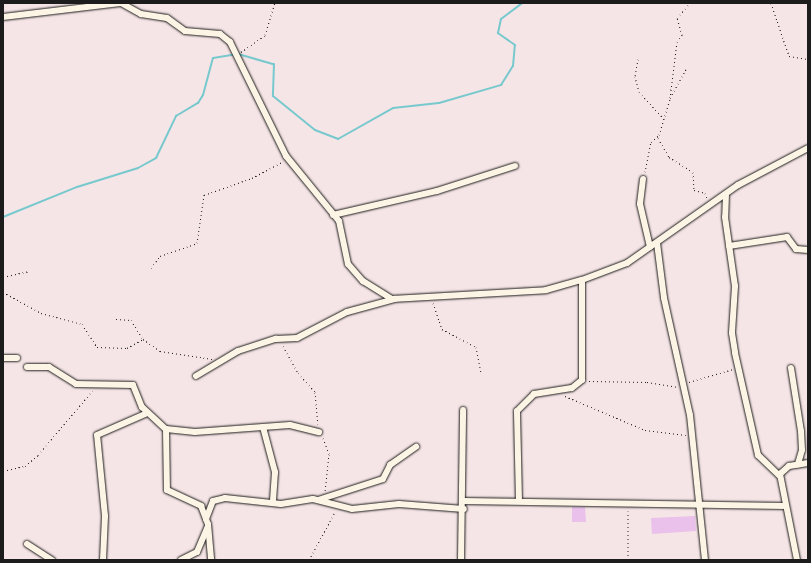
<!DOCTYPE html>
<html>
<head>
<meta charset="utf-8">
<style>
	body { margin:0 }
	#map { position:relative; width:811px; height:563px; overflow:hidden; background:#f6e5e6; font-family:"Architects Daughter",sans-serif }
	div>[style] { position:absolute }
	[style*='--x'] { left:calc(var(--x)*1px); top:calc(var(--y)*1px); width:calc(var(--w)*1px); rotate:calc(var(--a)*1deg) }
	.stream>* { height:2px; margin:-1px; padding:0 1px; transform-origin:1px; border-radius:1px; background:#77c9ce }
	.building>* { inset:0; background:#e9c1ea }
	.path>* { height:1px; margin-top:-0.5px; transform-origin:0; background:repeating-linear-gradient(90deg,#1c1c1c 0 1px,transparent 0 4px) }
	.roads { filter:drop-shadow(0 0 1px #1c1c1c) drop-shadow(0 0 1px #1c1c1c) }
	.minor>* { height:6px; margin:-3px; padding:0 3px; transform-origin:3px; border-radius:3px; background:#fcf5e5 }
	span { translate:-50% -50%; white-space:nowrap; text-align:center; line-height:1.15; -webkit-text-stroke:4px #fcf5e5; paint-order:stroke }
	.frame { position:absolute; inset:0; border:4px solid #1c1c1c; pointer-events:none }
</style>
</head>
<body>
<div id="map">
	<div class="stream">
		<div style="--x:3;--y:217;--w:80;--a:-22.1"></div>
		<div style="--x:77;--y:187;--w:64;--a:-17.3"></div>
		<div style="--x:138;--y:168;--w:21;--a:-29"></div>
		<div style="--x:156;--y:158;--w:47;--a:-64.5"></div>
		<div style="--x:176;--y:116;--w:26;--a:-31"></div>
		<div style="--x:198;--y:103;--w:9;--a:-58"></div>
		<div style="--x:203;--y:95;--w:38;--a:-75"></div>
		<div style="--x:213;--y:58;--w:25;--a:-9"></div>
		<div style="--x:238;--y:54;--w:37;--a:16"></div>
		<div style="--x:274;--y:64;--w:32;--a:92"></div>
		<div style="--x:273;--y:96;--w:54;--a:39"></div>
		<div style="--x:315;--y:130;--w:25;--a:21"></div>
		<div style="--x:338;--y:139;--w:63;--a:-29.4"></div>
		<div style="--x:393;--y:108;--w:46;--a:-6.2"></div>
		<div style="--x:439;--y:103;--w:65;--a:-16.2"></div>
		<div style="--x:501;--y:85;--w:22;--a:-58"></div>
		<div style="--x:513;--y:66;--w:21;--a:-85"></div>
		<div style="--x:515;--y:45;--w:21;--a:-145"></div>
		<div style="--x:498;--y:33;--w:14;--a:-78"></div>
		<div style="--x:501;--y:19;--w:26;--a:-37"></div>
	</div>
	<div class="building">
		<div style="clip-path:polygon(572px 507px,585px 507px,586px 522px,572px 522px)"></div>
		<div style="clip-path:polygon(695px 516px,696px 531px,652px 534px,651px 518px)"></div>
	</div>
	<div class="path">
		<div style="--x:771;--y:3;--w:56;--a:71.2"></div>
		<div style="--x:789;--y:56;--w:19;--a:9"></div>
		<div style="--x:241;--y:52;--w:29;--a:-35"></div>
		<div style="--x:265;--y:35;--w:34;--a:-73"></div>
		<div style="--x:638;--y:59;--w:17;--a:100"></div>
		<div style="--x:635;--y:76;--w:16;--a:76"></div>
		<div style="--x:639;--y:92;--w:37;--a:47"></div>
		<div style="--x:670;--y:98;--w:56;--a:-82.9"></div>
		<div style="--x:677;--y:42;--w:9;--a:-54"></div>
		<div style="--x:682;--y:35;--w:18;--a:-106"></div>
		<div style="--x:677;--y:18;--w:20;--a:-49"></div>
		<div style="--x:658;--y:138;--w:22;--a:60"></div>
		<div style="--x:669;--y:157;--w:28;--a:32"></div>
		<div style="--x:693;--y:172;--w:18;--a:87"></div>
		<div style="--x:694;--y:190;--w:11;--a:15"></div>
		<div style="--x:705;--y:193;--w:6;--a:72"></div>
		<div style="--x:645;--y:172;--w:31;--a:-79"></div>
		<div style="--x:651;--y:142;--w:11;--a:-41"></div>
		<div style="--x:659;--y:135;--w:39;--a:-73"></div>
		<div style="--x:670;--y:98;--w:33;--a:-61"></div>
		<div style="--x:151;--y:268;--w:15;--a:-53"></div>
		<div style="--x:160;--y:256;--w:39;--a:-19"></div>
		<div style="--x:197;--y:243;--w:49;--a:-81.7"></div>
		<div style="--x:204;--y:195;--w:51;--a:-19.5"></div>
		<div style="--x:252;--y:178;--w:34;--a:-28"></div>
		<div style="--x:3;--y:277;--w:27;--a:-13"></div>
		<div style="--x:3;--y:292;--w:43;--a:28.9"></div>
		<div style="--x:41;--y:313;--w:42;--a:15"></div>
		<div style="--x:82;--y:324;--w:27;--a:57"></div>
		<div style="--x:97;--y:347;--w:30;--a:2"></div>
		<div style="--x:127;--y:348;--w:18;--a:-29"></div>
		<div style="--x:433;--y:303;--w:28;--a:71"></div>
		<div style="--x:442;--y:329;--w:38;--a:28"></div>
		<div style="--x:476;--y:347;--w:26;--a:79"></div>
		<div style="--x:116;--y:319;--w:15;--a:4"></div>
		<div style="--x:131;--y:320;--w:22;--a:58"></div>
		<div style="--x:143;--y:339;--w:21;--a:35"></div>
		<div style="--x:160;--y:351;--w:53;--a:8.7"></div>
		<div style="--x:283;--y:346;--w:31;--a:61"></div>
		<div style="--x:298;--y:373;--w:25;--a:48"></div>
		<div style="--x:315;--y:392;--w:32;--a:85"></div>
		<div style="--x:589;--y:381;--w:58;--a:1"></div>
		<div style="--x:647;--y:382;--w:30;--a:9"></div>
		<div style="--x:689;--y:382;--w:46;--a:-16.5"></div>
		<div style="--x:565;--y:396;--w:87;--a:23"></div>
		<div style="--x:645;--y:430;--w:41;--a:7"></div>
		<div style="--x:323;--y:438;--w:17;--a:69"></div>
		<div style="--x:329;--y:454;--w:37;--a:96"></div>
		<div style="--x:3;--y:471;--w:23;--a:-13"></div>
		<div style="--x:25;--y:466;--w:17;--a:-40"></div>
		<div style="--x:38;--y:455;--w:84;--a:-49.8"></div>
		<div style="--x:628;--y:511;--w:49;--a:90"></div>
		<div style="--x:309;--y:560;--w:55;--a:-61.6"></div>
	</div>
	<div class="roads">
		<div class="minor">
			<div style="--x:121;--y:3;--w:23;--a:29"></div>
			<div style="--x:141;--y:14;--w:26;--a:9"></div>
			<div style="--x:167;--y:18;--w:22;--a:36"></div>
			<div style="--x:185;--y:31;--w:35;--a:5"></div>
			<div style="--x:220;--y:34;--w:13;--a:39"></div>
			<div style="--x:230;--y:42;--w:127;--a:63.8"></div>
			<div style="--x:286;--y:156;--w:84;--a:50.8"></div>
			<div style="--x:339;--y:221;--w:44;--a:78.2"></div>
			<div style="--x:348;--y:264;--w:23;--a:49"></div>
			<div style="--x:363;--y:281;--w:34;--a:32"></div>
			<div style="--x:392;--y:299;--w:154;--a:-3.3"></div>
			<div style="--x:546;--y:290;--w:37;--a:-16"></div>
			<div style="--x:582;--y:280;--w:48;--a:-20.7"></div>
			<div style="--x:627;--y:263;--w:136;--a:-35.1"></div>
			<div style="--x:738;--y:185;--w:79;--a:-27.9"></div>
			<div style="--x:3;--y:17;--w:118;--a:-6.8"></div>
			<div style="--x:643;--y:179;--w:25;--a:97"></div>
			<div style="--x:640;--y:204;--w:44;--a:76.9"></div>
			<div style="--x:726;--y:194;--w:23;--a:92"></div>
			<div style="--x:725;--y:217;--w:70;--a:81.8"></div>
			<div style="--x:735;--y:286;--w:47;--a:93.7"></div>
			<div style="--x:732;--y:333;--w:20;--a:81"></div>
			<div style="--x:735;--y:353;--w:105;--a:77.3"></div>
			<div style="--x:758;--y:455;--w:30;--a:44"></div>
			<div style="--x:333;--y:215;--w:107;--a:-13"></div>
			<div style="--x:437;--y:191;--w:82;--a:-17.8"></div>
			<div style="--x:657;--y:243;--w:55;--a:82.7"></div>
			<div style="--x:664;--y:298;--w:120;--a:77.5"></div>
			<div style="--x:690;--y:415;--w:146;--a:84.1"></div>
			<div style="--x:729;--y:246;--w:59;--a:-8.8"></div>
			<div style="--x:787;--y:237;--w:15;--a:53"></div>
			<div style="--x:796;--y:249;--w:12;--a:5"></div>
			<div style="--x:3;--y:358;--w:14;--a:0"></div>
			<div style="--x:27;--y:367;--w:22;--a:0"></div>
			<div style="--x:49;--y:367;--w:32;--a:32"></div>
			<div style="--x:76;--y:384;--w:57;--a:1"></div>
			<div style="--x:133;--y:385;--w:24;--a:68"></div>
			<div style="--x:142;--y:407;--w:33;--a:43"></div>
			<div style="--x:166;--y:429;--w:61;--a:89.1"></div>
			<div style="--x:167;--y:490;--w:38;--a:25"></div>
			<div style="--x:201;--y:506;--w:19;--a:69"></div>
			<div style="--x:208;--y:524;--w:36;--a:85"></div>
			<div style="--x:791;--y:368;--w:64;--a:81"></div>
			<div style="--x:801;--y:431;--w:19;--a:87"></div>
			<div style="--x:802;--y:450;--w:15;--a:106"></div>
			<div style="--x:196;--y:376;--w:49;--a:-30.8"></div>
			<div style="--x:238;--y:351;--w:40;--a:-18"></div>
			<div style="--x:276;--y:339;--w:21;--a:-3"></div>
			<div style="--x:297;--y:338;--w:56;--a:-27.5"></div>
			<div style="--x:347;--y:312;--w:50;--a:-15.2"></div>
			<div style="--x:263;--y:427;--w:47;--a:75.1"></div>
			<div style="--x:275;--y:472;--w:31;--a:94"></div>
			<div style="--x:166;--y:429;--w:29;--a:6"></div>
			<div style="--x:195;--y:432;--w:95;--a:-4.2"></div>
			<div style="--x:290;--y:425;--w:30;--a:14"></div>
			<div style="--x:318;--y:500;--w:68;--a:-17.9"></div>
			<div style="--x:383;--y:479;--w:16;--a:-63"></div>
			<div style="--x:390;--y:465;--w:32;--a:-35"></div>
			<div style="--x:464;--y:501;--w:322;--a:0.9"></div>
			<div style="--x:519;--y:501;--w:90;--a:-91.3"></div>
			<div style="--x:517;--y:411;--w:24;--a:-45"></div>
			<div style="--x:534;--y:394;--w:38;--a:-9"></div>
			<div style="--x:572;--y:388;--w:13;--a:-39"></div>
			<div style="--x:582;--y:380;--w:100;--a:-90"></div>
			<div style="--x:206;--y:519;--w:19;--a:-69"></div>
			<div style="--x:213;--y:501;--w:12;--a:-14"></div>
			<div style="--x:225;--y:498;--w:56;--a:6.1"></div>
			<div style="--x:281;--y:504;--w:32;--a:-9"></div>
			<div style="--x:313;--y:499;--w:40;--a:14.4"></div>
			<div style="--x:352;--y:509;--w:47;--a:-6.1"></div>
			<div style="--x:399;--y:504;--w:65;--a:4.4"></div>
			<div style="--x:27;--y:544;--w:30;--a:33"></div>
			<div style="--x:103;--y:560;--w:44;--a:-87.4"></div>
			<div style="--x:105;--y:516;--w:81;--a:-95.6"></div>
			<div style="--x:97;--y:435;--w:55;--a:-23.7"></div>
			<div style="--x:181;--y:560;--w:18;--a:-27"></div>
			<div style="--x:197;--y:552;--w:28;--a:-67"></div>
			<div style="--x:461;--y:560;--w:150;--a:-89.2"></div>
			<div style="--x:797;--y:560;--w:88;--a:-101.2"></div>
			<div style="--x:780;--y:474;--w:12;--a:-42"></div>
			<div style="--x:789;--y:466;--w:19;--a:-9"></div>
		</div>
	</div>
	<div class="frame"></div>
</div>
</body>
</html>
